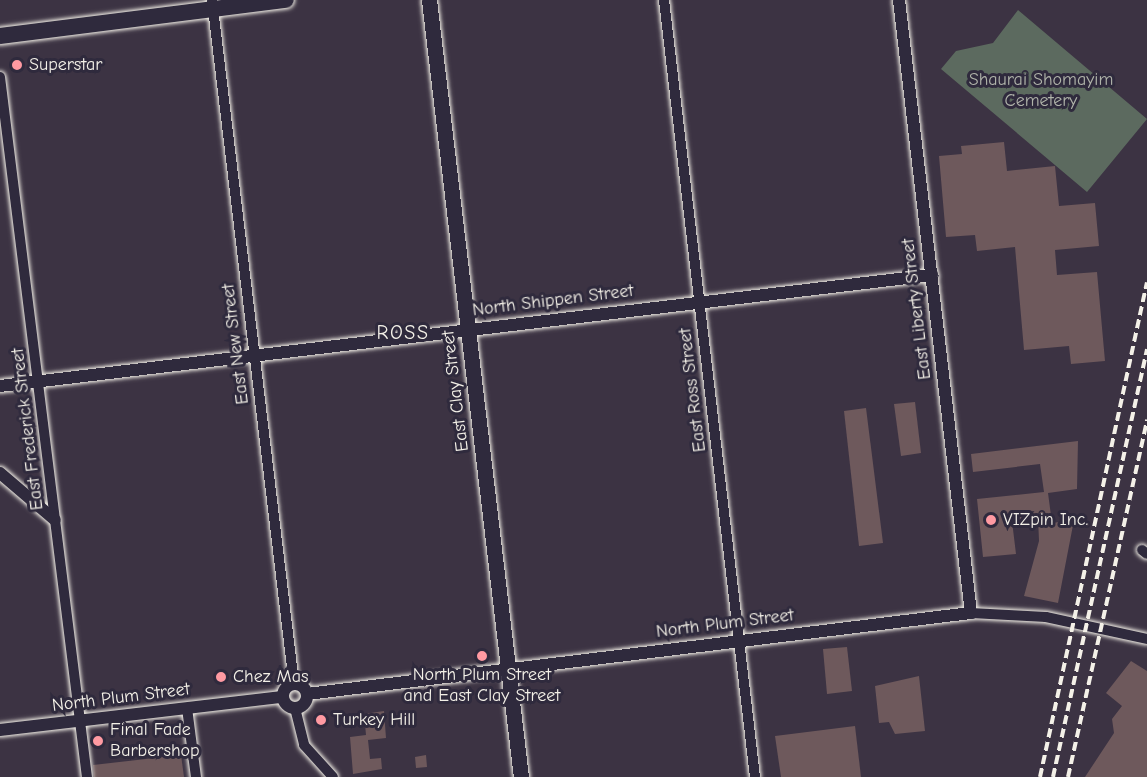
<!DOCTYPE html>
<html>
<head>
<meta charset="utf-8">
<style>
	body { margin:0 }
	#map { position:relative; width:1147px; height:777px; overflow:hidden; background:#3c3343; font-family:"Comic Neue",sans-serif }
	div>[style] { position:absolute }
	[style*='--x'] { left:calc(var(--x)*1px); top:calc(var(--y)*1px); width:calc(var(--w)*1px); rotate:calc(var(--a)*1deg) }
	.green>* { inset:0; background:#5c6a5f }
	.building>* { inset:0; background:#6e595c }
	.roads { filter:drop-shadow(0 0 2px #f4f1e8) drop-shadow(0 0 2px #f4f1e8) }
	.minor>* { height:10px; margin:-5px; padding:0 5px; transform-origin:5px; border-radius:5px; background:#2f2a3d }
	.tertiary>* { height:12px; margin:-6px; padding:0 6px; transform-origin:6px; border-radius:6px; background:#2f2a3d }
	.tertiary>.ring { margin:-6px; padding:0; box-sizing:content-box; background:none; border:12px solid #2f2a3d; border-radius:50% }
	.secondary>* { height:15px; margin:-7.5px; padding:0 7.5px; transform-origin:7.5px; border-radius:7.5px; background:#2f2a3d }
	.trunk>* { height:16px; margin:-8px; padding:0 8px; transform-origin:8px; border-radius:8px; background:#2f2a3d }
	.rail>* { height:4px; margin-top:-2px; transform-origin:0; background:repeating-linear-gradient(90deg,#f4f1e8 0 9px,transparent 0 13.5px) }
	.dots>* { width:16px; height:16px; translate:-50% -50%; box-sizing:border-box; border:3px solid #2f2a3d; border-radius:50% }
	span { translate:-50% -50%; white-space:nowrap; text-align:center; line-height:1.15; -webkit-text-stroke:6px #2f2a3d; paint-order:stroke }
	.poi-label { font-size:18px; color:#f4f1e8 }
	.left { translate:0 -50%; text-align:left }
	.park-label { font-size:18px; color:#b0b4aa }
	.street-label { font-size:18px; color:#f4f1e8 }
	.neighbourhood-label { font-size:20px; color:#f4f1e8; letter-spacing:1.5px }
</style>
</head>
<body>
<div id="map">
	<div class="green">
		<div style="clip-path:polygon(1018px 10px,1147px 119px,1087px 192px,941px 69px,956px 51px,993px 43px)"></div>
	</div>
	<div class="building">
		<div style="clip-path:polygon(1004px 142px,1007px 171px,1055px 166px,1059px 206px,1095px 203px,1099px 246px,1055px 250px,1057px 275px,1097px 272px,1105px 361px,1071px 364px,1069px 346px,1024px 350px,1015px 247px,977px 251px,975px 235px,946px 237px,939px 156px,962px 154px,961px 146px)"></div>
		<div style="clip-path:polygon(915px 402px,921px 453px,901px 456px,894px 404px)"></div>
		<div style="clip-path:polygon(866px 408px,883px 543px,859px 546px,844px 411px)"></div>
		<div style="clip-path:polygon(1078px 441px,1077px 489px,1048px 493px,1052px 523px,1074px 520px,1058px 603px,1024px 596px,1039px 541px,1038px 518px,1012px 521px,1016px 554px,983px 557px,977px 499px,1044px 492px,1040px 464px,973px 472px,971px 454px)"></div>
		<div style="clip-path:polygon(847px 647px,852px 691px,827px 694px,823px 649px)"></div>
		<div style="clip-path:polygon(1131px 661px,1147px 671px,1147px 777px,1085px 777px,1114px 733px,1112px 719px,1122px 706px,1106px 693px)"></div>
		<div style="clip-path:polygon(919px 676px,925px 731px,895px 734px,889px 722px,879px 723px,875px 686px)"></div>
		<div style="clip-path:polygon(384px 711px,386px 738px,368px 740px,370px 759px,381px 758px,382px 769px,353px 774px,350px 737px,366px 735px,364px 714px)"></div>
		<div style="clip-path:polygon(855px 726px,861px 777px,781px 777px,775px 736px)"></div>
		<div style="clip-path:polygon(181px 755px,184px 777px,94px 777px,93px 765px)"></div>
		<div style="clip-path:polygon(426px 755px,427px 767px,416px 768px,415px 757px)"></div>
	</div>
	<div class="roads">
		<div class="minor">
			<div style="--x:212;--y:0;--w:689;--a:83.16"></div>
			<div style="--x:664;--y:0;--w:782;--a:83.32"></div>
			<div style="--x:0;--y:77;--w:705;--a:82.92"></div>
			<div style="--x:1142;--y:550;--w:6;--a:39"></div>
			<div style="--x:971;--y:613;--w:75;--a:3.1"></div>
			<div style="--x:1046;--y:617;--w:103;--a:12.3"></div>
			<div style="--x:187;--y:708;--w:70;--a:82.6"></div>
			<div style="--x:295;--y:708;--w:38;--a:76"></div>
			<div style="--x:304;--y:745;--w:43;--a:47.8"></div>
		</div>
		<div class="tertiary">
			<div style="--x:0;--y:386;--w:939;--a:-6.79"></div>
			<div style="--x:0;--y:473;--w:72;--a:40.5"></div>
			<div class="ring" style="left:283px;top:684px;width:12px;height:12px"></div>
			<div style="--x:307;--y:694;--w:669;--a:-6.96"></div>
			<div style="--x:971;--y:613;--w:617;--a:-96.7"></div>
			<div style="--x:0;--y:730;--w:284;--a:-6.7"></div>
		</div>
		<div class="secondary">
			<div style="--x:429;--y:0;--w:782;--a:83.25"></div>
		</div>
		<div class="trunk">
			<div style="--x:0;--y:36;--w:288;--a:-7.2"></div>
		</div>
	</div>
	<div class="rail">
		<div style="--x:1040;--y:777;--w:506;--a:-77.8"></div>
		<div style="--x:1053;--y:777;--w:438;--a:-77.6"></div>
		<div style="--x:1068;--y:777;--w:366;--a:-77.5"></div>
	</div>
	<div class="dots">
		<div style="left:17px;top:65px;background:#ff9aa2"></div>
		<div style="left:991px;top:520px;background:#ff9aa2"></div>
		<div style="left:482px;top:656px;background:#ff9aa2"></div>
		<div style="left:221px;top:677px;background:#ff9aa2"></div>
		<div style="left:321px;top:720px;background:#ff9aa2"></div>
		<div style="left:98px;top:741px;background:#ff9aa2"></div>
	</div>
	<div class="poi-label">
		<span class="left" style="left:29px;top:65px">Superstar</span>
		<span class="left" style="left:1003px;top:520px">VIZpin Inc.</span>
		<span style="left:482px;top:686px">North Plum Street<br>and East Clay Street</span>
		<span class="left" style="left:233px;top:677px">Chez Mas</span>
		<span class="left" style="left:333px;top:720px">Turkey Hill</span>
		<span class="left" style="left:110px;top:741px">Final Fade<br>Barbershop</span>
	</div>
	<div class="park-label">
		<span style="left:1041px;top:91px">Shaurai Shomayim<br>Cemetery</span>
	</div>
	<div class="street-label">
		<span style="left:553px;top:301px;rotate:-7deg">North Shippen Street</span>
		<span style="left:917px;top:309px;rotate:-97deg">East Liberty Street</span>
		<span style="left:236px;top:344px;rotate:-97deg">East New Street</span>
		<span style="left:693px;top:390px;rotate:-97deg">East Ross Street</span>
		<span style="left:456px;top:391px;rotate:-97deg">East Clay Street</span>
		<span style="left:28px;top:429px;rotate:-97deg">East Frederick Street</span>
		<span style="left:725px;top:624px;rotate:-7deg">North Plum Street</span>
		<span style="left:121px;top:698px;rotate:-7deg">North Plum Street</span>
	</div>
	<div class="neighbourhood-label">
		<span style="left:403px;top:332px">ROSS</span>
	</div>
</div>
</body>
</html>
